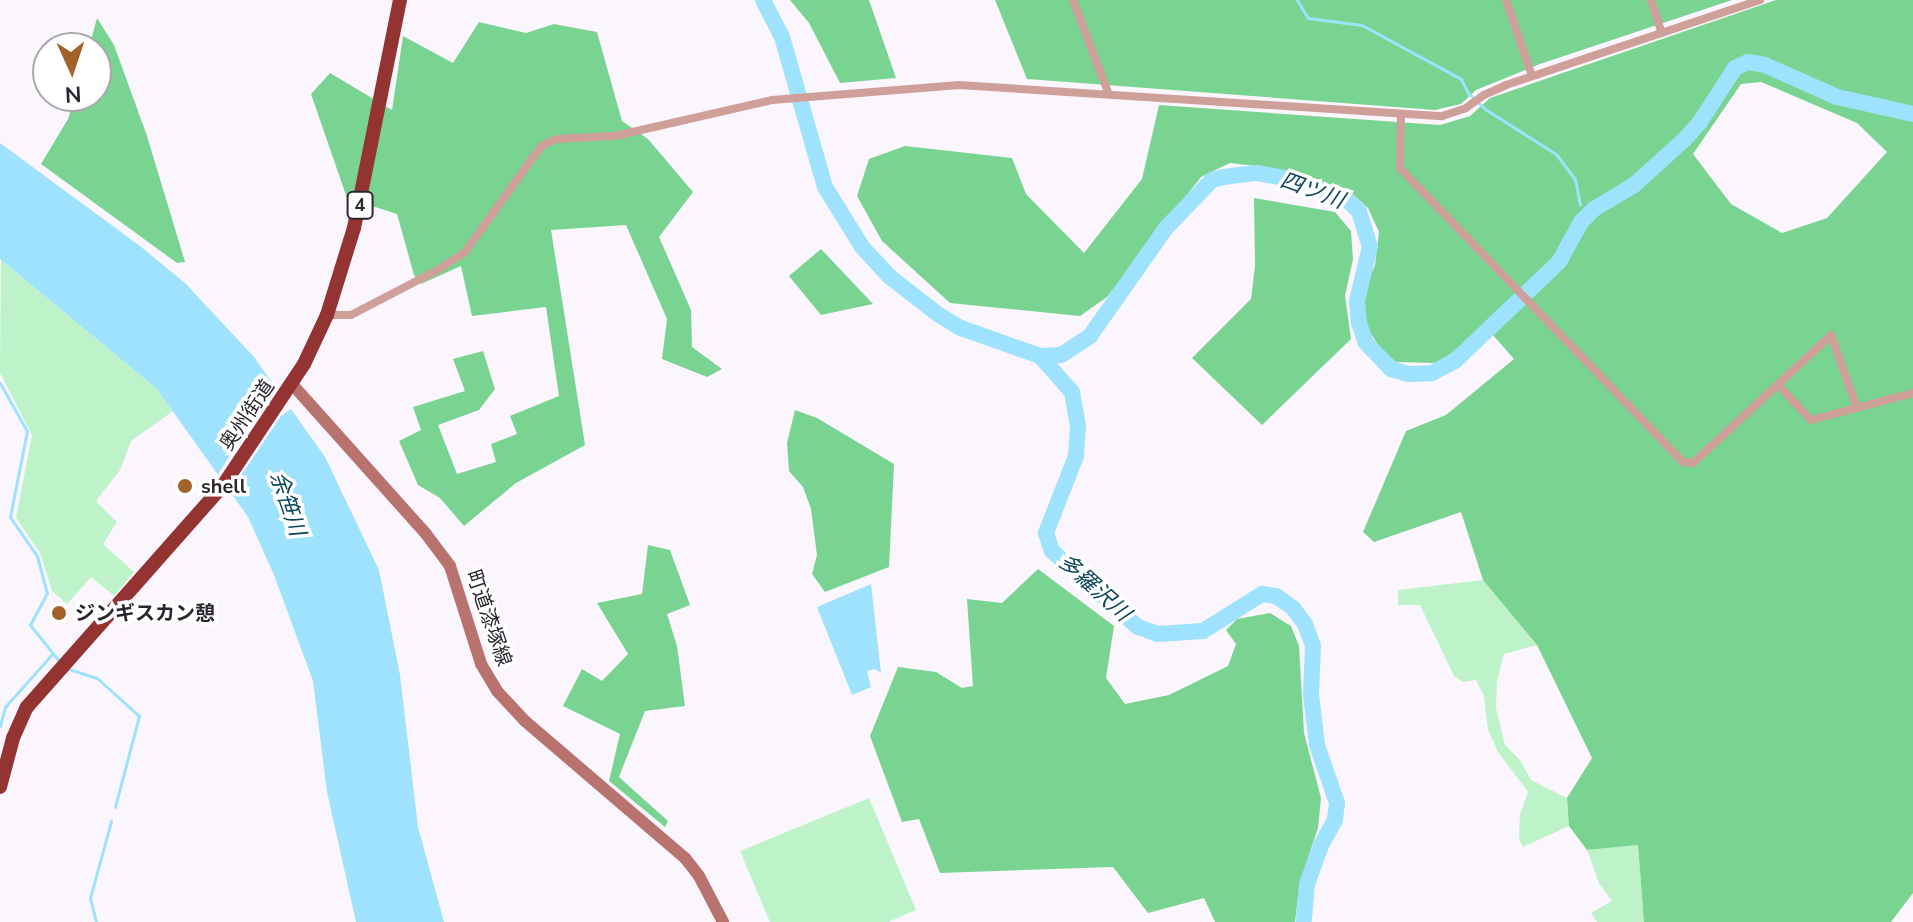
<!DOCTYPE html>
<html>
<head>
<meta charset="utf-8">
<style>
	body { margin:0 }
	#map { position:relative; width:1913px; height:922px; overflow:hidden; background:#fbf5fd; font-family:"Nunito Sans","Noto Sans JP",sans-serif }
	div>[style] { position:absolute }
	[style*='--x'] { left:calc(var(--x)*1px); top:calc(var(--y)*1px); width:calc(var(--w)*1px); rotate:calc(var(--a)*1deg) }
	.green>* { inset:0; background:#bef3c9 }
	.forest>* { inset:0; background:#79d491 }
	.water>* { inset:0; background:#9ee2fd }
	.pier>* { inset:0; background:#fbf5fd }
	.stream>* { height:3px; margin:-1.5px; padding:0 1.5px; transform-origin:1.5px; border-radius:1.5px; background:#9ee2fd }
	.river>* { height:16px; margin:-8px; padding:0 8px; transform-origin:8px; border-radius:8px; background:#9ee2fd }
	.street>* { height:8px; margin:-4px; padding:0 4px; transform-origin:4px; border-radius:4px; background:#cf9f9a }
	.secondary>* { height:12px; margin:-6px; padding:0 6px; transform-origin:6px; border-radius:6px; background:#b8736e }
	.highway>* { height:14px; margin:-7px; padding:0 7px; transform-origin:7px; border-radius:7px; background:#943432 }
	.dots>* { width:22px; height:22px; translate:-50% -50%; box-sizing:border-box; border:4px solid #fff; border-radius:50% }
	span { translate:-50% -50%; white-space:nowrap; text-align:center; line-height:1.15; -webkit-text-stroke:7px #fff; paint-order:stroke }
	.shield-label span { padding:2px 6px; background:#fff; border:2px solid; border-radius:6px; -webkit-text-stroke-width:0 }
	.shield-label { font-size:18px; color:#2b252d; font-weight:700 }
	.street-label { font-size:20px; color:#2b252d }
	.poi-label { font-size:20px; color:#2b252d; font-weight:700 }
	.left { translate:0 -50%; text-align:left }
	.water-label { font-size:22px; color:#0d4659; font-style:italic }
	.north { position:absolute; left:32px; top:32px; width:80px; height:80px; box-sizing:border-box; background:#fff; border:2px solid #aaa8ab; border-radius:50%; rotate:177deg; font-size:22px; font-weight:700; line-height:32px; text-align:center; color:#2b252d }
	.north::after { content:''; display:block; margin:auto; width:28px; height:36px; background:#a2632b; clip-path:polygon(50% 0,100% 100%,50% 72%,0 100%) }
</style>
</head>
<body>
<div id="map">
	<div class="green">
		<div style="clip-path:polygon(1px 260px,157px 389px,173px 411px,131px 441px,120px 470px,96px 501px,117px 522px,103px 544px,134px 572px,114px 596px,91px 577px,67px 604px,52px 591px,40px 553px,16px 518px,32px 435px,0 373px)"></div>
		<div style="clip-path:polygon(1483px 580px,1537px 645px,1504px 654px,1497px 681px,1496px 708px,1505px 745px,1520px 760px,1531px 780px,1567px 798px,1569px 826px,1523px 847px,1519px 839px,1520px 814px,1528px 792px,1498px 752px,1488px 730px,1484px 696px,1476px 680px,1463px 682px,1454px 676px,1420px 605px,1398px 605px,1398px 590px)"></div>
		<div style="clip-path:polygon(869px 798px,916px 910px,888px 922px,770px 922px,740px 851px)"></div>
		<div style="clip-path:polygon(1638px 845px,1644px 922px,1597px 922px,1591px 913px,1612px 901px,1599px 883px,1587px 850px)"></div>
	</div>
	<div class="forest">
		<div style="clip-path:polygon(790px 0,869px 0,896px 78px,840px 83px,809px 23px)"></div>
		<div style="clip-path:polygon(995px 0,1732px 0,1540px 64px,1476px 90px,1461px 104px,1435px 110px,1027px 79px)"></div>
		<div style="clip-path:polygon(evenodd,1776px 0,1913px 0,1913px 893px,1891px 922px,1644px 922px,1638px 845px,1587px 850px,1569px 826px,1567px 798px,1592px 758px,1537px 645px,1483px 580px,1461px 512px,1374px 542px,1363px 532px,1406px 431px,1446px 415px,1514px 359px,1484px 325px,1452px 353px,1435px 363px,1396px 362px,1380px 348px,1365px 324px,1363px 294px,1375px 265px,1379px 232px,1368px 208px,1347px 189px,1265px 167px,1230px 163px,1201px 177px,1107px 297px,1080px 316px,950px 303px,882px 241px,857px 196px,869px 159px,905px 146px,1012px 158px,1026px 194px,1084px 253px,1142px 179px,1159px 105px,1440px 125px,1470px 116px,1490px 98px,1776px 0,1761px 82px,1857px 123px,1887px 152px,1827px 218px,1782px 233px,1731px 204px,1693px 154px,1741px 84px,1761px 82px)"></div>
		<div style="clip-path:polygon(97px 18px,114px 45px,147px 136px,185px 262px,177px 263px,41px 164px,68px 119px,75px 96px,96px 96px,96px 48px,89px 48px)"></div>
		<div style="clip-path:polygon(479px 22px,526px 33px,554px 24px,597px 32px,622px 121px,648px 139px,693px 192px,659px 237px,691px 310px,692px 347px,722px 369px,707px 377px,662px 359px,667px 319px,626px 225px,551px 230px,585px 445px,516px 483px,464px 526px,440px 498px,418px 485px,399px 441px,421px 430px,413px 407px,465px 391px,453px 359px,483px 351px,495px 389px,479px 410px,438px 425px,457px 474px,496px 462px,491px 444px,517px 434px,510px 416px,559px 396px,546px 307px,472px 316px,461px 266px,421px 284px,414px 275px,397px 214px,347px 198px,311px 94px,330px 73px,392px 110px,403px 36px,453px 63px)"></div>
		<div style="clip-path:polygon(1254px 198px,1335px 212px,1351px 231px,1353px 259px,1345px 296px,1351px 339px,1262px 425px,1192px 358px,1251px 299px,1255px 266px)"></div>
		<div style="clip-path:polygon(821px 249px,873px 304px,821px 315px,789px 276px)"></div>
		<div style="clip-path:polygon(795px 410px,817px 418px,894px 464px,889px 567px,825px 592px,812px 574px,817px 555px,811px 509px,803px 487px,789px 471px,787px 443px)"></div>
		<div style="clip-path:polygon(648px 545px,670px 550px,690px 605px,667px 614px,677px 646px,685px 706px,645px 711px,619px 777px,668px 821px,665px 827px,609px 781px,620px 734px,563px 706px,582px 669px,602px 681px,628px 654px,597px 603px,642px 594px)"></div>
		<div style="clip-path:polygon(1038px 569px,1114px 626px,1106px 678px,1125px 704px,1169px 695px,1228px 666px,1236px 644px,1226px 630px,1237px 619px,1270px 613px,1291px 626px,1299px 646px,1304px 733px,1321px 798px,1318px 828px,1300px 882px,1295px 922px,1215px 922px,1204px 898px,1148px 913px,1113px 867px,940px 873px,919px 819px,902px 822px,870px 736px,898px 667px,936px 672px,962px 688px,973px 686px,967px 599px,1002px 603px)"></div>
	</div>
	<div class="water">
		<div style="clip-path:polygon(0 143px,140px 246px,186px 284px,254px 357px,325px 457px,379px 570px,400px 675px,418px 827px,444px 922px,356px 922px,327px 792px,313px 681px,274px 575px,248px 517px,157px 389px,0 259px)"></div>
		<div style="clip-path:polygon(871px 584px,881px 673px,875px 669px,867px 671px,871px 687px,852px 695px,817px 607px)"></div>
	</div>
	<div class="pier">
		<div style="clip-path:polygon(277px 382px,295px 406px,281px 416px,230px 492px,218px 474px)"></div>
	</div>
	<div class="stream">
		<div style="--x:1297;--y:0;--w:21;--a:59"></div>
		<div style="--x:1308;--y:18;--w:54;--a:7.4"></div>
		<div style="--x:1362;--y:25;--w:113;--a:28.6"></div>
		<div style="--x:1461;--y:79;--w:16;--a:63"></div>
		<div style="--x:1468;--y:93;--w:23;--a:43"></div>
		<div style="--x:1485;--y:109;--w:84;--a:32.4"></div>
		<div style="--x:1556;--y:154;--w:31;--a:53"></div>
		<div style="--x:1575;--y:179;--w:26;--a:79"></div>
		<div style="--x:0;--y:383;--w:55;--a:60.6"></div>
		<div style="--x:27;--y:431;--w:88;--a:101.2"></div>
		<div style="--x:10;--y:517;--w:47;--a:55.3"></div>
		<div style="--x:37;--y:556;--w:38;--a:75"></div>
		<div style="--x:47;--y:593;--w:36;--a:118"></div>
		<div style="--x:30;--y:625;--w:48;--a:51"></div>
		<div style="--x:69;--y:669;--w:29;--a:18"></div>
		<div style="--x:97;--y:678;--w:57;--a:42.1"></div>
		<div style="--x:139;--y:716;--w:94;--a:104.8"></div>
		<div style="--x:0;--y:726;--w:20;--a:-75"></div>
		<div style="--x:5;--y:707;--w:71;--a:-48.4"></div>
		<div style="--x:96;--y:922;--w:25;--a:-104"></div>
		<div style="--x:90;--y:898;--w:80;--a:-74.7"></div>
	</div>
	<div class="river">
		<div style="--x:763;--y:0;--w:42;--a:62.8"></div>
		<div style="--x:782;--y:37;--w:156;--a:74"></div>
		<div style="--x:825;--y:187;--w:70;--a:58.3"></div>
		<div style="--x:862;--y:247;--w:41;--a:47"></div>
		<div style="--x:890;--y:277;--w:62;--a:37.8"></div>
		<div style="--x:939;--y:315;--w:26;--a:31"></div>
		<div style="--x:961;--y:328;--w:84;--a:19.5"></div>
		<div style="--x:1040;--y:356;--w:21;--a:-3"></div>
		<div style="--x:1061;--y:355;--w:35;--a:-33"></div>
		<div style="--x:1090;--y:336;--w:132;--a:-54.9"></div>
		<div style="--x:1166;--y:228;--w:66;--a:-46.2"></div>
		<div style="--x:1212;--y:180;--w:11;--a:-15"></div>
		<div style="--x:1223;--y:177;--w:34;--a:-7"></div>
		<div style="--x:1257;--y:173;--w:35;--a:10"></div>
		<div style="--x:1291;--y:179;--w:59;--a:20"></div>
		<div style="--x:1346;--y:199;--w:18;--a:43"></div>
		<div style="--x:1359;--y:211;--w:37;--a:73"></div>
		<div style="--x:1370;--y:246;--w:57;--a:103.3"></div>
		<div style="--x:1357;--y:301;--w:22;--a:85"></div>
		<div style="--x:1359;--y:323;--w:21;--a:71"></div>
		<div style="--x:1366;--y:343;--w:36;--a:46"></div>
		<div style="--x:1391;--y:369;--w:19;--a:16"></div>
		<div style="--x:1409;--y:374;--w:23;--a:-2"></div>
		<div style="--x:1432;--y:373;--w:27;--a:-28"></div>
		<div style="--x:1456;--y:360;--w:142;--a:-43.6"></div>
		<div style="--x:1559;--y:262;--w:46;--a:-61.2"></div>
		<div style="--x:1581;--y:222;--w:18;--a:-45"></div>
		<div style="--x:1594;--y:209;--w:47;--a:-31"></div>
		<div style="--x:1634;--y:185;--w:67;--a:-42"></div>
		<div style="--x:1684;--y:140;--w:24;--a:-48"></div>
		<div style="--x:1700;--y:122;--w:64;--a:-57.1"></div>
		<div style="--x:1735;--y:68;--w:14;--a:-25"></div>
		<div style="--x:1748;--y:62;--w:17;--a:10"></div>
		<div style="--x:1765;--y:65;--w:79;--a:24"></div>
		<div style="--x:1837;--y:97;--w:78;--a:12.6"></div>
		<div style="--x:1040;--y:356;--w:48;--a:48.4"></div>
		<div style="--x:1072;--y:392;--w:35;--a:80"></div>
		<div style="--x:1078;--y:426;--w:30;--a:94"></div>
		<div style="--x:1076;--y:456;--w:83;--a:111.3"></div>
		<div style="--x:1046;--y:533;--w:19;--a:72"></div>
		<div style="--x:1052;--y:551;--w:115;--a:41.5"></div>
		<div style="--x:1138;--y:627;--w:21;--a:19"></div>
		<div style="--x:1158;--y:634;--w:45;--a:-3.8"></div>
		<div style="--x:1203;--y:631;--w:70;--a:-32.1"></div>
		<div style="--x:1262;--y:594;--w:14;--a:8"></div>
		<div style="--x:1276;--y:596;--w:21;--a:35"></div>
		<div style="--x:1293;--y:608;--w:20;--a:53"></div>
		<div style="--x:1305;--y:624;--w:23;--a:70"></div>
		<div style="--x:1313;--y:646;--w:48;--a:92.4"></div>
		<div style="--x:1311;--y:694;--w:51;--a:83.3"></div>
		<div style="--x:1317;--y:745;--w:61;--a:71"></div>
		<div style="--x:1337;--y:803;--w:17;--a:97"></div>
		<div style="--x:1335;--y:820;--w:26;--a:119"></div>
		<div style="--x:1322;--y:843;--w:44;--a:110.1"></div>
		<div style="--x:1307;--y:884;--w:38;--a:95"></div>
	</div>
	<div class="street">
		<div style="--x:1073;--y:0;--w:98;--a:69.2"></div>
		<div style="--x:1506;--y:0;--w:80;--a:71.1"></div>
		<div style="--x:1651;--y:0;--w:35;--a:72"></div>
		<div style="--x:1401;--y:114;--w:54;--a:91.1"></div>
		<div style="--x:1400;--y:168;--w:408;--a:46.1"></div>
		<div style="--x:1683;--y:462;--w:10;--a:6"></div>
		<div style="--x:1693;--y:463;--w:188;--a:-42.8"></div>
		<div style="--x:1831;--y:335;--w:77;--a:70.4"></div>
		<div style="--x:327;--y:315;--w:24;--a:0"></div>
		<div style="--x:351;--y:315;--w:96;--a:-27.4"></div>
		<div style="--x:436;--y:271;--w:35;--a:-33"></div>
		<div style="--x:465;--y:252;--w:118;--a:-54.3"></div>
		<div style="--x:534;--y:156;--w:14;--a:-51"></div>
		<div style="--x:543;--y:145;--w:15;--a:-23"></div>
		<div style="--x:557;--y:139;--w:58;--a:-3"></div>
		<div style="--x:615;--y:136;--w:161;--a:-12.9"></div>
		<div style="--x:772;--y:100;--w:188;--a:-4.6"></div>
		<div style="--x:959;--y:85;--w:484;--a:3.7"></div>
		<div style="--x:1442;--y:116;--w:25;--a:-18"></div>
		<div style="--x:1466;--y:108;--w:22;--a:-36"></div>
		<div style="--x:1484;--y:95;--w:24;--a:-24"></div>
		<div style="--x:1506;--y:85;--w:268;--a:-18.5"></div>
		<div style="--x:1778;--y:385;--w:48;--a:46.7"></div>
		<div style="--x:1811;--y:420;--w:106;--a:-14.8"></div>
	</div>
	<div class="secondary">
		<div style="--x:292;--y:384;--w:201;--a:48.2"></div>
		<div style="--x:426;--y:534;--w:40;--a:53"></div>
		<div style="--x:450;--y:566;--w:103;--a:72.4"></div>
		<div style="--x:481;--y:664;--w:31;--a:59"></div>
		<div style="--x:497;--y:691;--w:41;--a:47"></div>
		<div style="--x:525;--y:721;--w:211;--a:40.6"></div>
		<div style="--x:685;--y:858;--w:23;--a:52"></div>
		<div style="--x:699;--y:876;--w:52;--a:62.4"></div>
	</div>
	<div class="highway">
		<div style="--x:0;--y:787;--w:51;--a:-75.1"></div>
		<div style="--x:13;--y:738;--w:34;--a:-66"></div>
		<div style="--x:27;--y:707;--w:298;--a:-48.5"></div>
		<div style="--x:224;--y:484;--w:144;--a:-56.3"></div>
		<div style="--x:304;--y:364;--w:54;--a:-64.9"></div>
		<div style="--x:327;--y:315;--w:91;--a:-72.8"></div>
		<div style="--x:354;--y:228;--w:233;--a:-78.6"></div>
	</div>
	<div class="dots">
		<div style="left:185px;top:486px;background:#a2632b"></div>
		<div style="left:59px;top:613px;background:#a2632b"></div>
	</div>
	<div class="shield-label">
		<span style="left:360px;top:205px">4</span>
	</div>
	<div class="street-label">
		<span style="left:247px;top:415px;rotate:-56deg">奥州街道</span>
		<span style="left:489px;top:618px;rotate:71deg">町道漆塚線</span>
	</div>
	<div class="poi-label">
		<span class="left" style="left:201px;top:486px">shell</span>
		<span class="left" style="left:75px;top:613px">ジンギスカン憩</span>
	</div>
	<div class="water-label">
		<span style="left:1312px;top:191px;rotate:20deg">四ツ川</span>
		<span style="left:287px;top:504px;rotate:71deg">余笹川</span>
		<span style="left:1094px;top:588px;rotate:42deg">多羅沢川</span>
	</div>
	<div class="north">N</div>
</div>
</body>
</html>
